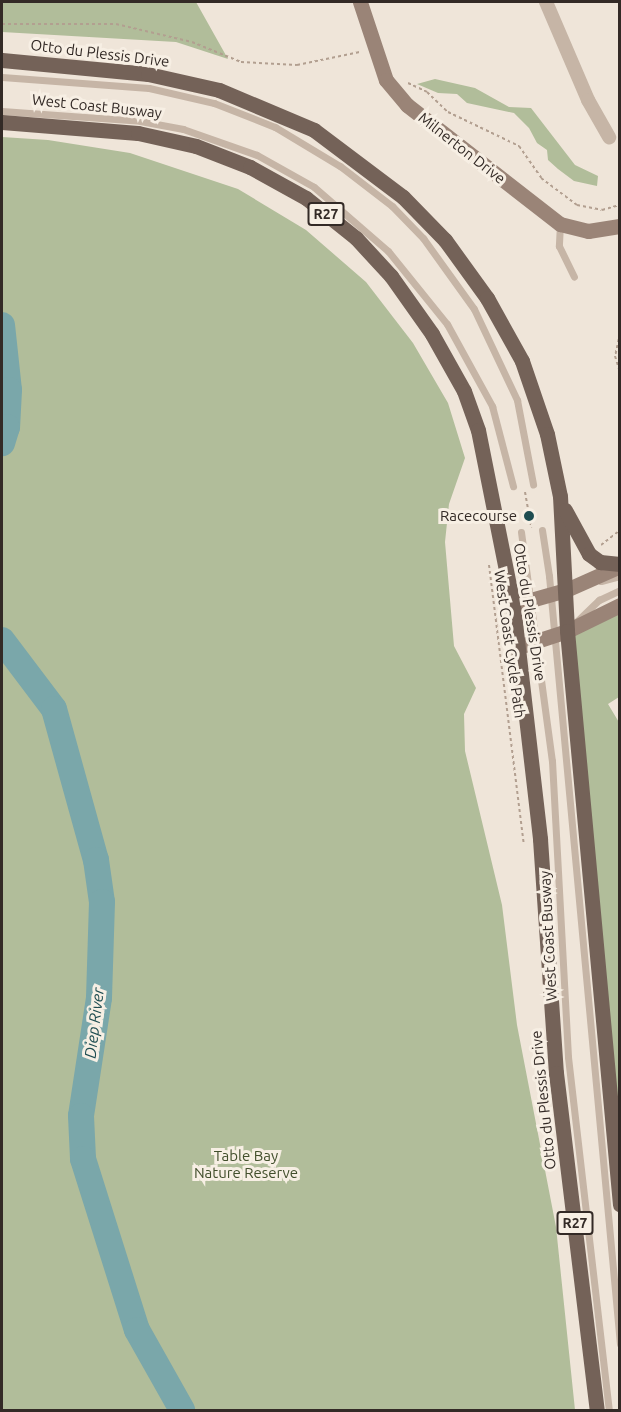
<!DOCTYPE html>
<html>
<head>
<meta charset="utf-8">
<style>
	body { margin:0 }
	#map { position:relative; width:621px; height:1412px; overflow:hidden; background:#efe5d9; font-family:Ubuntu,sans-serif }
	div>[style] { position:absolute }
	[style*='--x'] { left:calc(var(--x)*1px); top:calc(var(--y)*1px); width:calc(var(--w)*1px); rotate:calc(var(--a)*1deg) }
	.green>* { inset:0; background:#b1bd9a }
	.river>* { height:26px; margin:-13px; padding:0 13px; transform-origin:13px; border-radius:13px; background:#7aa7aa }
	.path>* { height:2px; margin-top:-1px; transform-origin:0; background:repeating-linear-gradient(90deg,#b29f90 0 3px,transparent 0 6px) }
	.lane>* { height:7px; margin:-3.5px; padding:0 3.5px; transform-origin:3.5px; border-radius:3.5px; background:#c6b5a6 }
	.street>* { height:14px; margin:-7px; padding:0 7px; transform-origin:7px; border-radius:7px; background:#c6b5a6 }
	.secondary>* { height:15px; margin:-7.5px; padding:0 7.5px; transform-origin:7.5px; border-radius:7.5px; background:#9a8477 }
	.primary>* { height:15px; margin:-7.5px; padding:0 7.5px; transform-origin:7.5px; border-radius:7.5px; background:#746258 }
	.dots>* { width:16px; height:16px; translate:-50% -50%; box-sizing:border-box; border:3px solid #f7efe4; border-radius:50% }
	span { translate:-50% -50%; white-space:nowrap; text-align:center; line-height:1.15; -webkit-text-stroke:6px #f7efe4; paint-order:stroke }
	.shield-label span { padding:2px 4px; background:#f7efe4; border:2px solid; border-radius:4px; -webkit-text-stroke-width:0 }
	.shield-label { font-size:14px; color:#332a26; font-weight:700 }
	.street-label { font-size:15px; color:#332a26 }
	.poi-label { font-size:15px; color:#332a26 }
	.right { translate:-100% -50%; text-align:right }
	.park-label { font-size:15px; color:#424f2c }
	.water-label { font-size:16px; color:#1f4d51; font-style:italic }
	.frame { position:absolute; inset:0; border:3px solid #332a26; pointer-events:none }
</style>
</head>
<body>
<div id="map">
	<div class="green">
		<div style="clip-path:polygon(2px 2px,196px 2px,228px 59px,176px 42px,2px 32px)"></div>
		<div style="clip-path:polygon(435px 79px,475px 88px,509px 107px,531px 108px,575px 165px,598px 176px,597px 186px,574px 181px,558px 169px,548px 160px,547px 150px,537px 143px,529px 128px,514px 113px,467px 103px,457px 94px,438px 93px,417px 84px)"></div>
		<div style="clip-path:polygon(2px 137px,48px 140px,130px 153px,238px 189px,306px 230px,366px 282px,413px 343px,448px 403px,465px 458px,449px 504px,445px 542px,454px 646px,476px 688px,464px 714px,465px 751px,502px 905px,517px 1025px,556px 1227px,575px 1410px,2px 1410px)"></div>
		<div style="clip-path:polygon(619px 605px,619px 697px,608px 704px,620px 724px,619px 1205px,567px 631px)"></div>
	</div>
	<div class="river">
		<div style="--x:2;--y:325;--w:65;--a:83.9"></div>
		<div style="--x:9;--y:390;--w:37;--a:93"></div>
		<div style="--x:7;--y:427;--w:17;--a:107"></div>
		<div style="--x:2;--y:640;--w:86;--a:53"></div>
		<div style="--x:54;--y:709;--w:157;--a:74.5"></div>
		<div style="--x:96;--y:860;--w:42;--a:81.9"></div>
		<div style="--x:102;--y:902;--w:96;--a:91.8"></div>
		<div style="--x:99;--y:998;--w:119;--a:98.7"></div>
		<div style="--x:81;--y:1116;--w:43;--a:87.3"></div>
		<div style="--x:83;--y:1159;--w:179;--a:72.5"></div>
		<div style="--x:137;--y:1330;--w:92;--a:60.6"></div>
	</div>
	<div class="path">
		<div style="--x:2;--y:24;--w:114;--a:0"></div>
		<div style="--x:116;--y:24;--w:78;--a:13.3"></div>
		<div style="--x:192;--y:42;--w:53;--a:22.2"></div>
		<div style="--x:241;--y:62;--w:56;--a:3.1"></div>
		<div style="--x:297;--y:65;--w:64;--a:-11.7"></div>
		<div style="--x:408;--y:83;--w:21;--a:25"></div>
		<div style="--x:427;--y:92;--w:29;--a:44"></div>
		<div style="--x:448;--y:112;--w:79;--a:25.6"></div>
		<div style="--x:519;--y:146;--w:39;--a:55"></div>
		<div style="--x:541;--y:178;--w:45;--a:36.9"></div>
		<div style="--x:577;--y:205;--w:25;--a:11"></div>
		<div style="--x:602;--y:210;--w:19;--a:-16"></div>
		<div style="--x:620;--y:333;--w:24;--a:102"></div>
		<div style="--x:615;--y:356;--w:17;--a:73"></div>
		<div style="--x:525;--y:492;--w:36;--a:80"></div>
		<div style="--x:601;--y:545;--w:24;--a:-38"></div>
		<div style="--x:489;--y:565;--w:282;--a:82.9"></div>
	</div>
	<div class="lane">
		<div style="--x:2;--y:77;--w:147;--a:4.3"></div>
		<div style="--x:149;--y:88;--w:67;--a:13"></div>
		<div style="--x:214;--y:103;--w:66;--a:21.5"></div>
		<div style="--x:275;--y:127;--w:76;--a:31"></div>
		<div style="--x:340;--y:166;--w:66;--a:37.6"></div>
		<div style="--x:392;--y:206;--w:45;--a:45.9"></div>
		<div style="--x:423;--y:238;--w:87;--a:54.3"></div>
		<div style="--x:474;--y:309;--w:101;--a:64.7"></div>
		<div style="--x:517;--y:400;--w:86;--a:79.2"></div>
		<div style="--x:2;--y:111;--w:138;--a:4.1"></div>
		<div style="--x:140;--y:121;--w:44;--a:10.5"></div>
		<div style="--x:183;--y:129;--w:78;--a:19.4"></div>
		<div style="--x:257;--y:155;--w:65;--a:29.3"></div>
		<div style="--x:314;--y:187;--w:98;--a:40.9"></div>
		<div style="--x:388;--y:251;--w:94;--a:51.1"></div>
		<div style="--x:447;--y:324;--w:94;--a:61.2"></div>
		<div style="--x:492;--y:406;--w:83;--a:75.3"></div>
		<div style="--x:560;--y:224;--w:22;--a:93"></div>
		<div style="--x:559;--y:246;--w:34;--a:64"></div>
		<div style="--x:542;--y:530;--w:47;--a:81.3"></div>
		<div style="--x:549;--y:576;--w:771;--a:84.72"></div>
		<div style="--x:521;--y:532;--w:231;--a:82.3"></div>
		<div style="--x:552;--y:761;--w:296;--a:86.9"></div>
		<div style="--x:568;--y:1057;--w:355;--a:83.4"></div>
		<div style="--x:601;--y:581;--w:20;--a:-15"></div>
		<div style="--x:576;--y:622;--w:32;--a:-44"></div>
		<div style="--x:599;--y:600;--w:23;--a:-25"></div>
	</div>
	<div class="street">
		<div style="--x:546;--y:2;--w:107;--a:66.8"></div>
		<div style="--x:588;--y:100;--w:43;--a:60.4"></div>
	</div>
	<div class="secondary">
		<div style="--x:360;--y:2;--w:82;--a:71.6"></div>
		<div style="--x:386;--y:80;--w:33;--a:50"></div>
		<div style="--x:407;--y:105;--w:194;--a:37.9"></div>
		<div style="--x:560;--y:224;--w:29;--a:14"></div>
		<div style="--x:588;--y:231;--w:32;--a:-9"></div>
		<div style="--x:513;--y:605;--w:55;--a:-15.8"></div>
		<div style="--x:566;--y:590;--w:59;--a:-24"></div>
		<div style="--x:518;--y:647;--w:52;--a:-18.1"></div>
		<div style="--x:567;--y:631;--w:59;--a:-26.1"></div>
	</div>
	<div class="primary">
		<div style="--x:2;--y:60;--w:147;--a:5.5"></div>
		<div style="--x:148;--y:74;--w:73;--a:12.7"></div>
		<div style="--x:219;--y:90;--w:103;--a:22.8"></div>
		<div style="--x:314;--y:130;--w:111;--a:37"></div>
		<div style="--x:403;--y:197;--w:60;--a:45.7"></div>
		<div style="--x:445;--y:240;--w:72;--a:54.1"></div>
		<div style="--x:487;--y:298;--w:72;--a:60.9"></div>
		<div style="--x:522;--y:361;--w:77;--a:71.1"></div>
		<div style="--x:547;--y:434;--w:63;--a:78.2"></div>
		<div style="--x:560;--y:496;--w:135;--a:87"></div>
		<div style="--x:567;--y:631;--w:576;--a:84.72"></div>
		<div style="--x:2;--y:122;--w:136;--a:4.6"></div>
		<div style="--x:138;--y:133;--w:59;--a:12.6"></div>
		<div style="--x:196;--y:146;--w:58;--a:21.3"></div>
		<div style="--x:250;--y:167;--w:64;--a:29"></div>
		<div style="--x:306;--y:198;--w:64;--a:38.7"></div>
		<div style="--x:356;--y:238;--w:52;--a:47.4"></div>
		<div style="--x:391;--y:276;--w:71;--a:54.7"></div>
		<div style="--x:432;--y:334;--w:65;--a:60.7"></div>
		<div style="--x:464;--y:391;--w:41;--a:70.3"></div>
		<div style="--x:478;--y:430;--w:178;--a:78.7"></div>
		<div style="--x:513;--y:605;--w:236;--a:83.4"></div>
		<div style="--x:540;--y:839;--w:235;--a:86.1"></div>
		<div style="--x:556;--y:1073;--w:339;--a:83.1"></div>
		<div style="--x:565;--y:510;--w:50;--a:61.4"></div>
		<div style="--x:589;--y:554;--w:14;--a:36"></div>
		<div style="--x:600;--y:562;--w:20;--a:6"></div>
	</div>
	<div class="dots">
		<div style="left:529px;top:516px;background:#1f4d51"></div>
	</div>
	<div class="shield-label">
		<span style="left:326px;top:214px">R27</span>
		<span style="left:575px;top:1223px">R27</span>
	</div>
	<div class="street-label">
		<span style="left:100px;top:53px;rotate:7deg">Otto du Plessis Drive</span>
		<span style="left:97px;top:106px;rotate:6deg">West Coast Busway</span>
		<span style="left:462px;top:148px;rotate:38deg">Milnerton Drive</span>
		<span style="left:530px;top:612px;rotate:81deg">Otto du Plessis Drive</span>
		<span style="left:510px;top:644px;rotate:82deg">West Coast Cycle Path</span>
		<span style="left:548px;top:936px;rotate:-93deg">West Coast Busway</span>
		<span style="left:543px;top:1100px;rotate:-96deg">Otto du Plessis Drive</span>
	</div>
	<div class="poi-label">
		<span class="right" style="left:517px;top:516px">Racecourse</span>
	</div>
	<div class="park-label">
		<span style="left:246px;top:1164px">Table Bay<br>Nature Reserve</span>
	</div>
	<div class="water-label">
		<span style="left:94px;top:1023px;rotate:-83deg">Diep River</span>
	</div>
	<div class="frame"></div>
</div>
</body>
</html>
